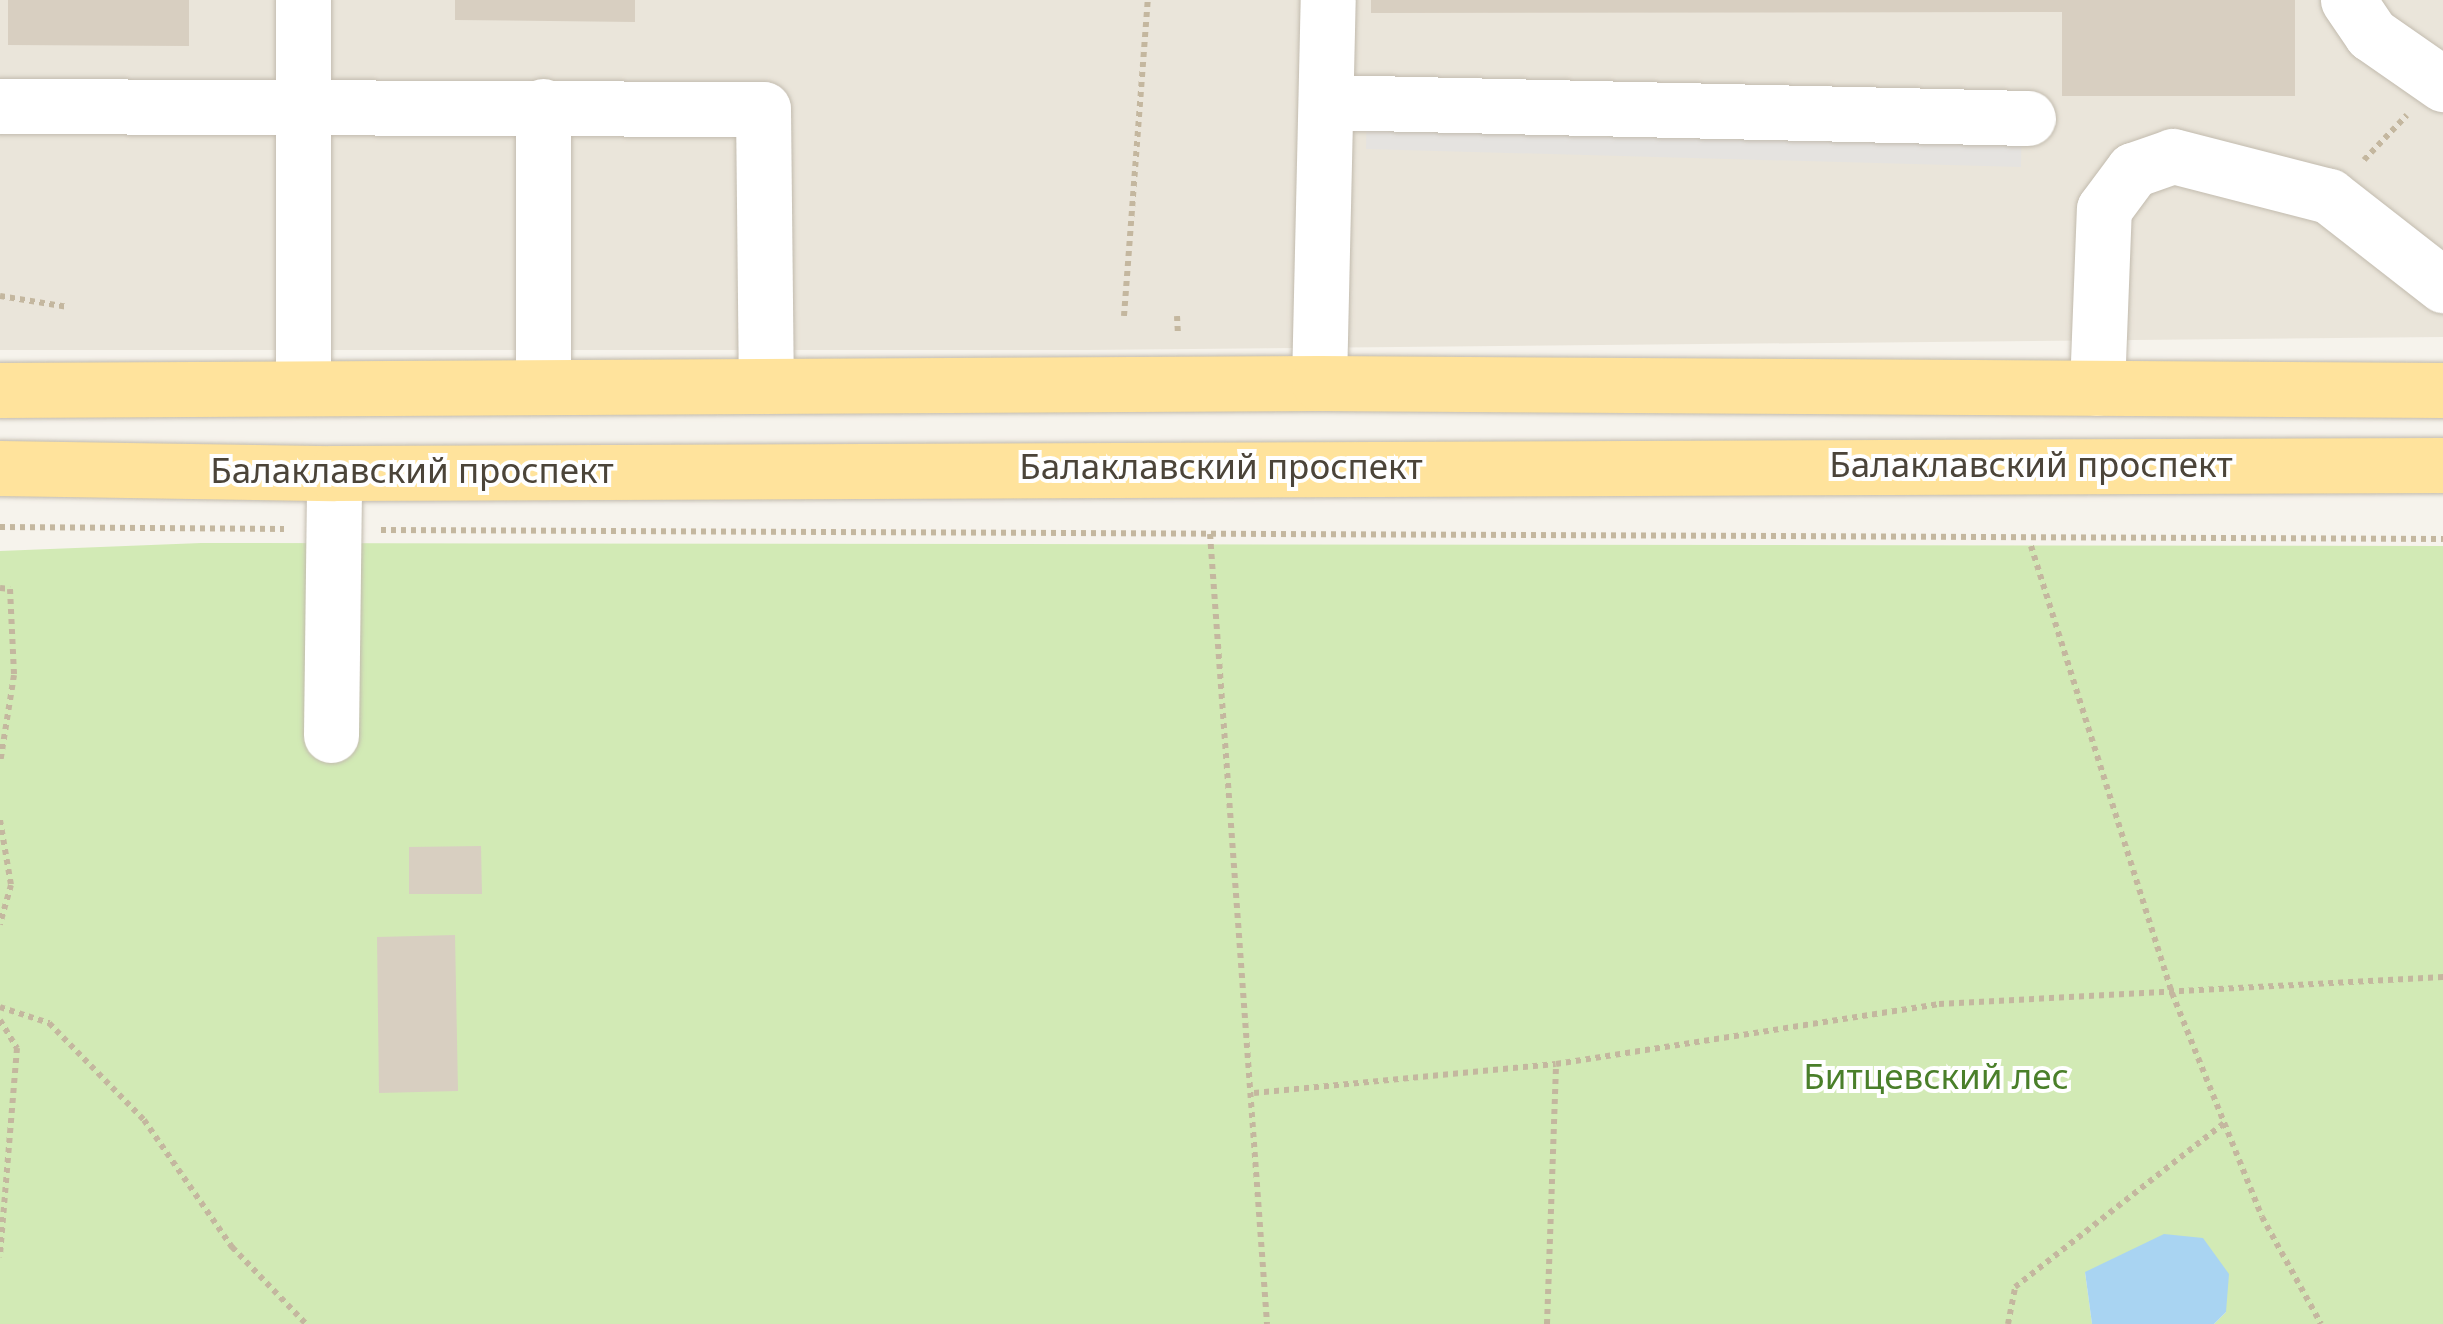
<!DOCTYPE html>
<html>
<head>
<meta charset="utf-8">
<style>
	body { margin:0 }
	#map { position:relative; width:2443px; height:1324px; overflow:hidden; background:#f6f3ec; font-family:"Noto Sans",sans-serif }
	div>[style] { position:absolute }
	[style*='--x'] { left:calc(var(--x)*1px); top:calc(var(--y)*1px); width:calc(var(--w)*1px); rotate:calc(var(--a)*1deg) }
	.residential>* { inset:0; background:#eae5da }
	.green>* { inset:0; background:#d2eab5 }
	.parking>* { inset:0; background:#e5e3e0 }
	.water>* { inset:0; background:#a9d4f2 }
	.building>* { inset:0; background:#d8cfc1 }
	.path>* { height:6px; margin-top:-3px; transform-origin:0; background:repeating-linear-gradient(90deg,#c4b79f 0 5px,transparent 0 10px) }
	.roads { filter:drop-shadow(0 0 2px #c2bbae) drop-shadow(0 0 2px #c2bbae) }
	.minor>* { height:55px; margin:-27.5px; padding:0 27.5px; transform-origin:27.5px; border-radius:27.5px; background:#fff }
	.major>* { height:55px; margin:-27.5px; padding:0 27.5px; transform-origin:27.5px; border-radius:27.5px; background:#ffe39c }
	span { translate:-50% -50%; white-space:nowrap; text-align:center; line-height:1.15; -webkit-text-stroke:8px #fff; paint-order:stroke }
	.street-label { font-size:35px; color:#4b4439 }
	.park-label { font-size:35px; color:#4a7f2a }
</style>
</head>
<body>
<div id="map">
	<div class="residential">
		<div style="clip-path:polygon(0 0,2443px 0,2443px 337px,1087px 350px,0 350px)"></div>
	</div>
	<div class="green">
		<div style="clip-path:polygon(201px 543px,2443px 546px,2443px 1324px,2214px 1324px,2226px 1312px,2085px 1272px,2092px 1324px,0 1324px,0 551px)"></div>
	</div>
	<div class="parking">
		<div style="clip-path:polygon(1367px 97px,2022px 110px,2021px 167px,1366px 149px)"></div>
	</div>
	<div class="water">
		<div style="clip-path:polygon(2164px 1234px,2203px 1238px,2229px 1274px,2226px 1312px,2214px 1324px,2092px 1324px,2085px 1272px)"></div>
	</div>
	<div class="building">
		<div style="clip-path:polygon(8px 0,189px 0,189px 46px,8px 45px)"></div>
		<div style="clip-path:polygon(455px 0,635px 0,635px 22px,455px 20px)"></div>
		<div style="clip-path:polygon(1371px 0,2295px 0,2295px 96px,2062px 96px,2062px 12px,1371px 13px)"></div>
		<div style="clip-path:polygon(481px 846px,482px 894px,409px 894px,409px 847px)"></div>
		<div style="clip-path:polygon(455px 935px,458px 1091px,379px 1093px,377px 937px)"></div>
	</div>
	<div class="path">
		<div style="--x:2364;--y:160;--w:62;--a:-46.3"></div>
		<div style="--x:0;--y:296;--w:69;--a:9.2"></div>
		<div style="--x:1124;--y:316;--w:317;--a:-85.7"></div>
		<div style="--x:1177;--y:316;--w:19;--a:87"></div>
		<div style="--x:0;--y:527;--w:284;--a:0.4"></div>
		<div style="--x:381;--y:530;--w:2062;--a:0.25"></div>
		<div style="--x:1210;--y:534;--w:792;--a:85.87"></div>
		<div style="--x:2031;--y:546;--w:469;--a:72.5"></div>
		<div style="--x:2172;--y:993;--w:241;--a:68.1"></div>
		<div style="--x:2262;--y:1217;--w:122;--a:61.1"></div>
		<div style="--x:0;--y:588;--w:10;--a:6"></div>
		<div style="--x:10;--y:589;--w:86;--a:87.3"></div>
		<div style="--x:14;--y:675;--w:89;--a:99"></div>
		<div style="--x:0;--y:820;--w:66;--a:80.4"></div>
		<div style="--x:11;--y:885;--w:41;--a:105.8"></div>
		<div style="--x:0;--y:1007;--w:52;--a:18.1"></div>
		<div style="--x:49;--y:1023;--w:136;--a:45.6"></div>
		<div style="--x:144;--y:1120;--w:155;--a:55.3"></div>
		<div style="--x:232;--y:1247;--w:107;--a:46.1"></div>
		<div style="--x:0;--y:1020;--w:33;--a:59"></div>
		<div style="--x:17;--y:1048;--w:210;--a:94.7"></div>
		<div style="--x:1254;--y:1093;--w:303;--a:-5.5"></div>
		<div style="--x:1556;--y:1064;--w:388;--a:-8.9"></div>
		<div style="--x:1939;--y:1004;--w:505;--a:-3.07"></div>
		<div style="--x:1547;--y:1324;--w:260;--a:-88"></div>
		<div style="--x:2008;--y:1324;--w:38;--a:-79"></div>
		<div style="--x:2015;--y:1287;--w:266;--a:-38.1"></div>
	</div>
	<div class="roads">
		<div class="minor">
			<div style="--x:2348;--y:0;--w:41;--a:55.9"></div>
			<div style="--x:2371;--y:34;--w:88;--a:34.8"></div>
			<div style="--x:1328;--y:102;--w:700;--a:1.31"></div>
			<div style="--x:0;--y:106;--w:763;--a:0.23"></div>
			<div style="--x:763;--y:109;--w:277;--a:89.4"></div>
			<div style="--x:1319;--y:383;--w:383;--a:-88.7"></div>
			<div style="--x:303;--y:386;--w:386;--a:-90"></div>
			<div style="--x:543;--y:386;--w:280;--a:-90"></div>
			<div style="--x:2097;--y:388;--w:179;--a:-87.8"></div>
			<div style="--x:2104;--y:209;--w:49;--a:-53.4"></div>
			<div style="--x:2133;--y:170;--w:42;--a:-19.3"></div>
			<div style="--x:2173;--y:156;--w:161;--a:14.4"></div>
			<div style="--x:2329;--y:196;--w:145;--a:38"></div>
			<div style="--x:331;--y:735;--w:262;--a:-89.3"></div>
		</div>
		<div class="major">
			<div style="--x:0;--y:390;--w:1319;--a:-0.3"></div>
			<div style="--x:1319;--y:383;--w:1124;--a:0.36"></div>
			<div style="--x:0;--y:468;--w:334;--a:0.9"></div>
			<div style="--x:334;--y:473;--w:2109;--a:-0.22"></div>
		</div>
	</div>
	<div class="street-label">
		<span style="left:2031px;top:464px">Балаклавский проспект</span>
		<span style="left:1221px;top:466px">Балаклавский проспект</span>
		<span style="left:412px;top:470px">Балаклавский проспект</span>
	</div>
	<div class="park-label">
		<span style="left:1936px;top:1076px">Битцевский лес</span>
	</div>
</div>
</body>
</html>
